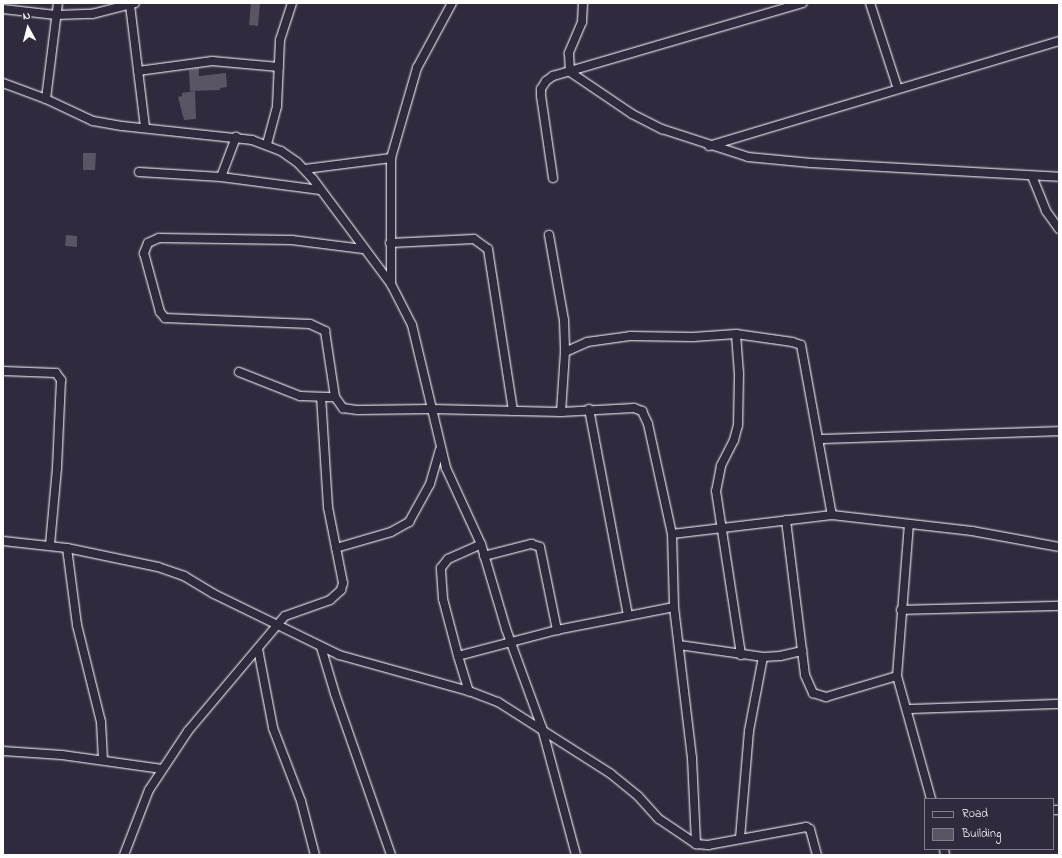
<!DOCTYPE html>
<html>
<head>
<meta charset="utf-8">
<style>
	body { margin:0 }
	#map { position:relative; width:1062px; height:858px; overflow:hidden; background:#2f2a3d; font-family:"Indie Flower",sans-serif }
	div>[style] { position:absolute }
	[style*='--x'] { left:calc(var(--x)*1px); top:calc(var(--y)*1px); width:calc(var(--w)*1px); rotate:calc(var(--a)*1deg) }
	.building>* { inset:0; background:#595564 }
	.roads { filter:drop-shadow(0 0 1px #fff) drop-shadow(0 0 1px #fff) }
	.street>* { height:8px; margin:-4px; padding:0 4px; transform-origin:4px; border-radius:4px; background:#2f2a3d }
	span { translate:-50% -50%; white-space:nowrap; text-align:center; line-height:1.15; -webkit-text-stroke:3px #2f2a3d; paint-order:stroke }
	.frame { position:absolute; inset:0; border:4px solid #fff; pointer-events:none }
	.legend { position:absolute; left:924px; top:798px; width:130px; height:52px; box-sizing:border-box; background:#2f2a3d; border:1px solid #827f8b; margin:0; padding:5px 7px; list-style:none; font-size:12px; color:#fff }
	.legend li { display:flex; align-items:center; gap:8px; height:20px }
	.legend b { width:20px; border:1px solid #827f8b }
	.north { position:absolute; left:8px; top:8px; width:40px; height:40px; -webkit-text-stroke:3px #2f2a3d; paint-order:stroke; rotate:353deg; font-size:11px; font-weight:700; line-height:16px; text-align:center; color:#fff }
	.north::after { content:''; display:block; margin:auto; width:14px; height:18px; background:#fff; clip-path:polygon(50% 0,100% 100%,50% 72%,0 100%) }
</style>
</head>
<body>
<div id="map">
	<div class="building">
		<div style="clip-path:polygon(251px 3px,260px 3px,258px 26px,249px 25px)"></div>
		<div style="clip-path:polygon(199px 68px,199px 76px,226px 73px,227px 87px,220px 88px,220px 90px,190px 91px,189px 70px)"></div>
		<div style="clip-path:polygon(195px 91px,196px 119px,184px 120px,178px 97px,182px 96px,182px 93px)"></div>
		<div style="clip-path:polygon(83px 153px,96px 153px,95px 170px,83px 170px)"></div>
		<div style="clip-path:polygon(66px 235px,77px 236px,77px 247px,65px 246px)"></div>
	</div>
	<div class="roads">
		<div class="street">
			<div style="--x:583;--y:3;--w:19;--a:93"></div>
			<div style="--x:582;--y:22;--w:34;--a:113"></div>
			<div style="--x:569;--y:53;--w:19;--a:87"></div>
			<div style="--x:570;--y:72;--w:75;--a:34.1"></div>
			<div style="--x:632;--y:114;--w:34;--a:27"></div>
			<div style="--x:662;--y:129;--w:90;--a:18"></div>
			<div style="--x:748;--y:157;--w:63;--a:5.4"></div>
			<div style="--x:811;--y:163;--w:248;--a:3.2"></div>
			<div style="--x:870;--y:3;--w:90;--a:72"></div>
			<div style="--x:130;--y:5;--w:124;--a:83"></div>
			<div style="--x:3;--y:9;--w:53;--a:6.5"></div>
			<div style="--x:56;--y:15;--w:36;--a:-2"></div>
			<div style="--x:92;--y:14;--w:44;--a:-14.3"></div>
			<div style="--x:138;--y:71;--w:75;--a:-7.7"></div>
			<div style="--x:212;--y:61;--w:67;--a:5.1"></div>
			<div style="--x:3;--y:83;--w:46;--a:20.4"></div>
			<div style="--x:46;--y:99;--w:52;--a:25.1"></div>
			<div style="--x:93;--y:121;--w:29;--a:10"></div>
			<div style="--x:122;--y:126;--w:131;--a:6.1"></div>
			<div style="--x:252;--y:140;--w:31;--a:21"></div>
			<div style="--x:281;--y:151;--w:19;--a:35"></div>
			<div style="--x:297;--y:162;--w:23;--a:47"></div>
			<div style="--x:313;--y:179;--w:131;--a:53.4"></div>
			<div style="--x:391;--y:284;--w:46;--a:62.9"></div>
			<div style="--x:412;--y:325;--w:147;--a:76.6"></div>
			<div style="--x:446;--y:468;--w:84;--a:65.3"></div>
			<div style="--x:481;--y:544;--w:89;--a:73.6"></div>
			<div style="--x:506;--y:629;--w:105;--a:70"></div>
			<div style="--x:542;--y:728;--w:131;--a:75"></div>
			<div style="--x:46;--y:99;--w:97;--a:-82.9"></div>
			<div style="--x:267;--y:144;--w:39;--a:-75"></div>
			<div style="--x:277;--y:106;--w:66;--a:-87.4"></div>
			<div style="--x:280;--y:40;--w:39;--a:-72"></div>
			<div style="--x:709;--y:146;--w:365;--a:-16.7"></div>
			<div style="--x:305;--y:169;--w:87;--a:-7.3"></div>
			<div style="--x:139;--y:172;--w:82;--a:3.5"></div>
			<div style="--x:221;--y:177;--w:100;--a:7.5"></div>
			<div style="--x:1032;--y:176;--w:38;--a:68"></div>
			<div style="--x:1046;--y:211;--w:22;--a:54"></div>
			<div style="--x:221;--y:177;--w:43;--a:-69.4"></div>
			<div style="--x:553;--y:178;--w:83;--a:-98.3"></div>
			<div style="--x:541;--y:96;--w:7;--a:-90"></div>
			<div style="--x:541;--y:89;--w:9;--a:-58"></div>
			<div style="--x:546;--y:81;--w:9;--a:-36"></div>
			<div style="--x:553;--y:76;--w:260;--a:-16.3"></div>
			<div style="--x:549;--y:235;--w:86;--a:80"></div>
			<div style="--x:564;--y:320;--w:32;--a:88"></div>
			<div style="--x:565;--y:352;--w:60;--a:93.8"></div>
			<div style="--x:390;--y:243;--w:84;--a:-2.7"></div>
			<div style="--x:474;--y:239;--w:17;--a:36"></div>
			<div style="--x:488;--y:249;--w:164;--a:81.2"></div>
			<div style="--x:363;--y:249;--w:72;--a:-172.8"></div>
			<div style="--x:292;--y:240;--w:133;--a:-179.1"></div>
			<div style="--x:159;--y:238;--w:12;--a:156"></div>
			<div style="--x:148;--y:243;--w:11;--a:112"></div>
			<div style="--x:144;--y:253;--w:61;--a:74.8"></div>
			<div style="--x:160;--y:312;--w:8;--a:50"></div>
			<div style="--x:165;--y:318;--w:145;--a:2.4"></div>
			<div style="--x:310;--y:324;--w:17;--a:25"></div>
			<div style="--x:325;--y:331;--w:67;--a:81.4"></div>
			<div style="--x:335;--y:397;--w:14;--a:54"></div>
			<div style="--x:343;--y:408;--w:15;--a:8"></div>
			<div style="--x:358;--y:410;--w:73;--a:-0.8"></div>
			<div style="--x:431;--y:409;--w:130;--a:1.3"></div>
			<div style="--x:561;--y:412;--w:73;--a:-3.1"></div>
			<div style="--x:634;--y:408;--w:9;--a:21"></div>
			<div style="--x:642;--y:411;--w:14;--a:65"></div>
			<div style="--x:648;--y:424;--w:113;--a:77.7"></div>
			<div style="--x:672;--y:534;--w:73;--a:88.4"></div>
			<div style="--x:674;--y:607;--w:119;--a:168.9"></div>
			<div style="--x:557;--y:630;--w:102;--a:165.3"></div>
			<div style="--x:458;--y:656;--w:37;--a:73"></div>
			<div style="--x:391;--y:284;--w:126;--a:-90"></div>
			<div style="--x:391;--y:158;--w:94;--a:-73.9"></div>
			<div style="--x:417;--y:68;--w:74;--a:-61.7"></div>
			<div style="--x:736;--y:334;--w:40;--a:85.7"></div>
			<div style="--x:739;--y:374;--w:51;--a:91.1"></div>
			<div style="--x:738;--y:425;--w:16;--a:105"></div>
			<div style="--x:734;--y:440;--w:29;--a:117"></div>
			<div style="--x:721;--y:466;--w:25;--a:101"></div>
			<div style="--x:716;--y:491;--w:166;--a:81.3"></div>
			<div style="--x:565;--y:352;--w:24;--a:-24"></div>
			<div style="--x:587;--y:342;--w:43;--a:-7.9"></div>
			<div style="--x:630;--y:336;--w:63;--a:0.9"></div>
			<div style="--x:693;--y:337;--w:43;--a:-4"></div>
			<div style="--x:736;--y:334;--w:57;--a:8.1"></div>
			<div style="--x:792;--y:342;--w:9;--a:18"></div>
			<div style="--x:801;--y:345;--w:173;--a:79.7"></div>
			<div style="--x:3;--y:371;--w:53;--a:2.2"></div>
			<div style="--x:56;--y:373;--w:9;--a:54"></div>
			<div style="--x:61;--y:380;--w:88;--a:92.6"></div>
			<div style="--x:57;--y:468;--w:77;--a:95.2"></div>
			<div style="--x:239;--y:372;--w:66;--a:21.5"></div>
			<div style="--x:300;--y:396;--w:35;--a:2"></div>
			<div style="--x:589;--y:409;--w:210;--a:79.3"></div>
			<div style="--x:819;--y:439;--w:240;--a:-1.9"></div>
			<div style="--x:786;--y:520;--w:156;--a:83"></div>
			<div style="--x:805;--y:675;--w:20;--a:66"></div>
			<div style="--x:813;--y:693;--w:14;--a:17"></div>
			<div style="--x:826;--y:697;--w:74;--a:-16.5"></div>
			<div style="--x:897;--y:676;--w:128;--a:74.5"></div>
			<div style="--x:672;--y:534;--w:161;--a:-6.8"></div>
			<div style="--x:832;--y:515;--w:141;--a:6.5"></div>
			<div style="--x:972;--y:531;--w:88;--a:10.4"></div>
			<div style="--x:3;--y:541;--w:64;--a:6.2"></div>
			<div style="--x:67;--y:548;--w:93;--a:11.8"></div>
			<div style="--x:158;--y:567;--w:28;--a:19"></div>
			<div style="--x:184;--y:576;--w:35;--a:31"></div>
			<div style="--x:214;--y:594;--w:139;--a:26"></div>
			<div style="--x:339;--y:655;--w:135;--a:15.5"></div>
			<div style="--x:469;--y:691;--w:31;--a:21"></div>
			<div style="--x:498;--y:702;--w:134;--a:32.5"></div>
			<div style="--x:611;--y:774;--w:35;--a:39"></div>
			<div style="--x:638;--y:796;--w:31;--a:48"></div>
			<div style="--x:659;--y:819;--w:45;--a:34"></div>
			<div style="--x:67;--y:548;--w:78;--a:82.6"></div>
			<div style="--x:77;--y:625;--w:100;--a:76.1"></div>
			<div style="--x:101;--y:722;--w:38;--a:87"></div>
			<div style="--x:336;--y:548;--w:57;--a:-16.2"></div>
			<div style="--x:391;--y:532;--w:21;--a:-29"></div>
			<div style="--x:409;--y:522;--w:43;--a:-61.1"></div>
			<div style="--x:430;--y:484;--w:35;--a:-74"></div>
			<div style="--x:484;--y:556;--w:49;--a:-14.3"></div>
			<div style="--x:531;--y:544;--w:9;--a:18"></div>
			<div style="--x:540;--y:547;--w:85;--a:78.4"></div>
			<div style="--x:674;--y:607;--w:152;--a:83.2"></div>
			<div style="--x:692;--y:758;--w:86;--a:87.3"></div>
			<div style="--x:696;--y:844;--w:12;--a:5"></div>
			<div style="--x:708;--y:845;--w:100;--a:-10.4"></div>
			<div style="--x:806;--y:827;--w:4;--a:27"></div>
			<div style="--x:810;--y:829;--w:27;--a:75"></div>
			<div style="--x:901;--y:610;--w:158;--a:-1.5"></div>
			<div style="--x:679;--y:645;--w:85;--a:8.1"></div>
			<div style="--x:763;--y:657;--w:17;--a:-3"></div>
			<div style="--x:780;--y:656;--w:23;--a:-13"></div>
			<div style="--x:321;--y:647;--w:49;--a:73.4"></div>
			<div style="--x:335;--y:694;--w:170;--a:70.8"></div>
			<div style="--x:258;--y:649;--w:80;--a:79.2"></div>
			<div style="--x:273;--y:728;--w:78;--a:69"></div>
			<div style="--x:301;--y:801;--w:56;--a:75.5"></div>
			<div style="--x:458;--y:656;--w:59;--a:-104.7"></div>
			<div style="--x:443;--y:599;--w:31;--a:-94"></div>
			<div style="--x:441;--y:568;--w:11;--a:-52"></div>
			<div style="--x:448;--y:559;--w:36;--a:-24"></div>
			<div style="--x:897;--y:676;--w:151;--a:-85.5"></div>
			<div style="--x:907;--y:709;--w:152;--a:-1.9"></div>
			<div style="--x:3;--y:751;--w:59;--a:3.9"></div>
			<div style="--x:62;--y:755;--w:101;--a:8"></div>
			<div style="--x:1053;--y:810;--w:6;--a:0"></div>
			<div style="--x:740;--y:838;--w:107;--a:-85.2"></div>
			<div style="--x:749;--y:731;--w:75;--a:-79.3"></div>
			<div style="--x:944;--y:849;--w:6;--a:81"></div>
			<div style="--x:124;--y:855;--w:70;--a:-69"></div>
			<div style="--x:149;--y:790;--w:71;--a:-56.5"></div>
			<div style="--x:188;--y:731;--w:150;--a:-49.9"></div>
			<div style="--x:285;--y:616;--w:48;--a:-19.6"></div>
			<div style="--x:330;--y:600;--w:15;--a:-42"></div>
			<div style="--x:341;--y:590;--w:7;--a:-74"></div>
			<div style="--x:343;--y:583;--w:77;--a:-101.2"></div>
			<div style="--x:328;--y:507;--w:110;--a:-93.6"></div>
		</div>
	</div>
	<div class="frame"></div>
	<ul class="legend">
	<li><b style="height:5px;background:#2f2a3d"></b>Road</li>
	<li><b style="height:11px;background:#595564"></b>Building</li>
	</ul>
	<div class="north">N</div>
</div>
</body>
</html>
